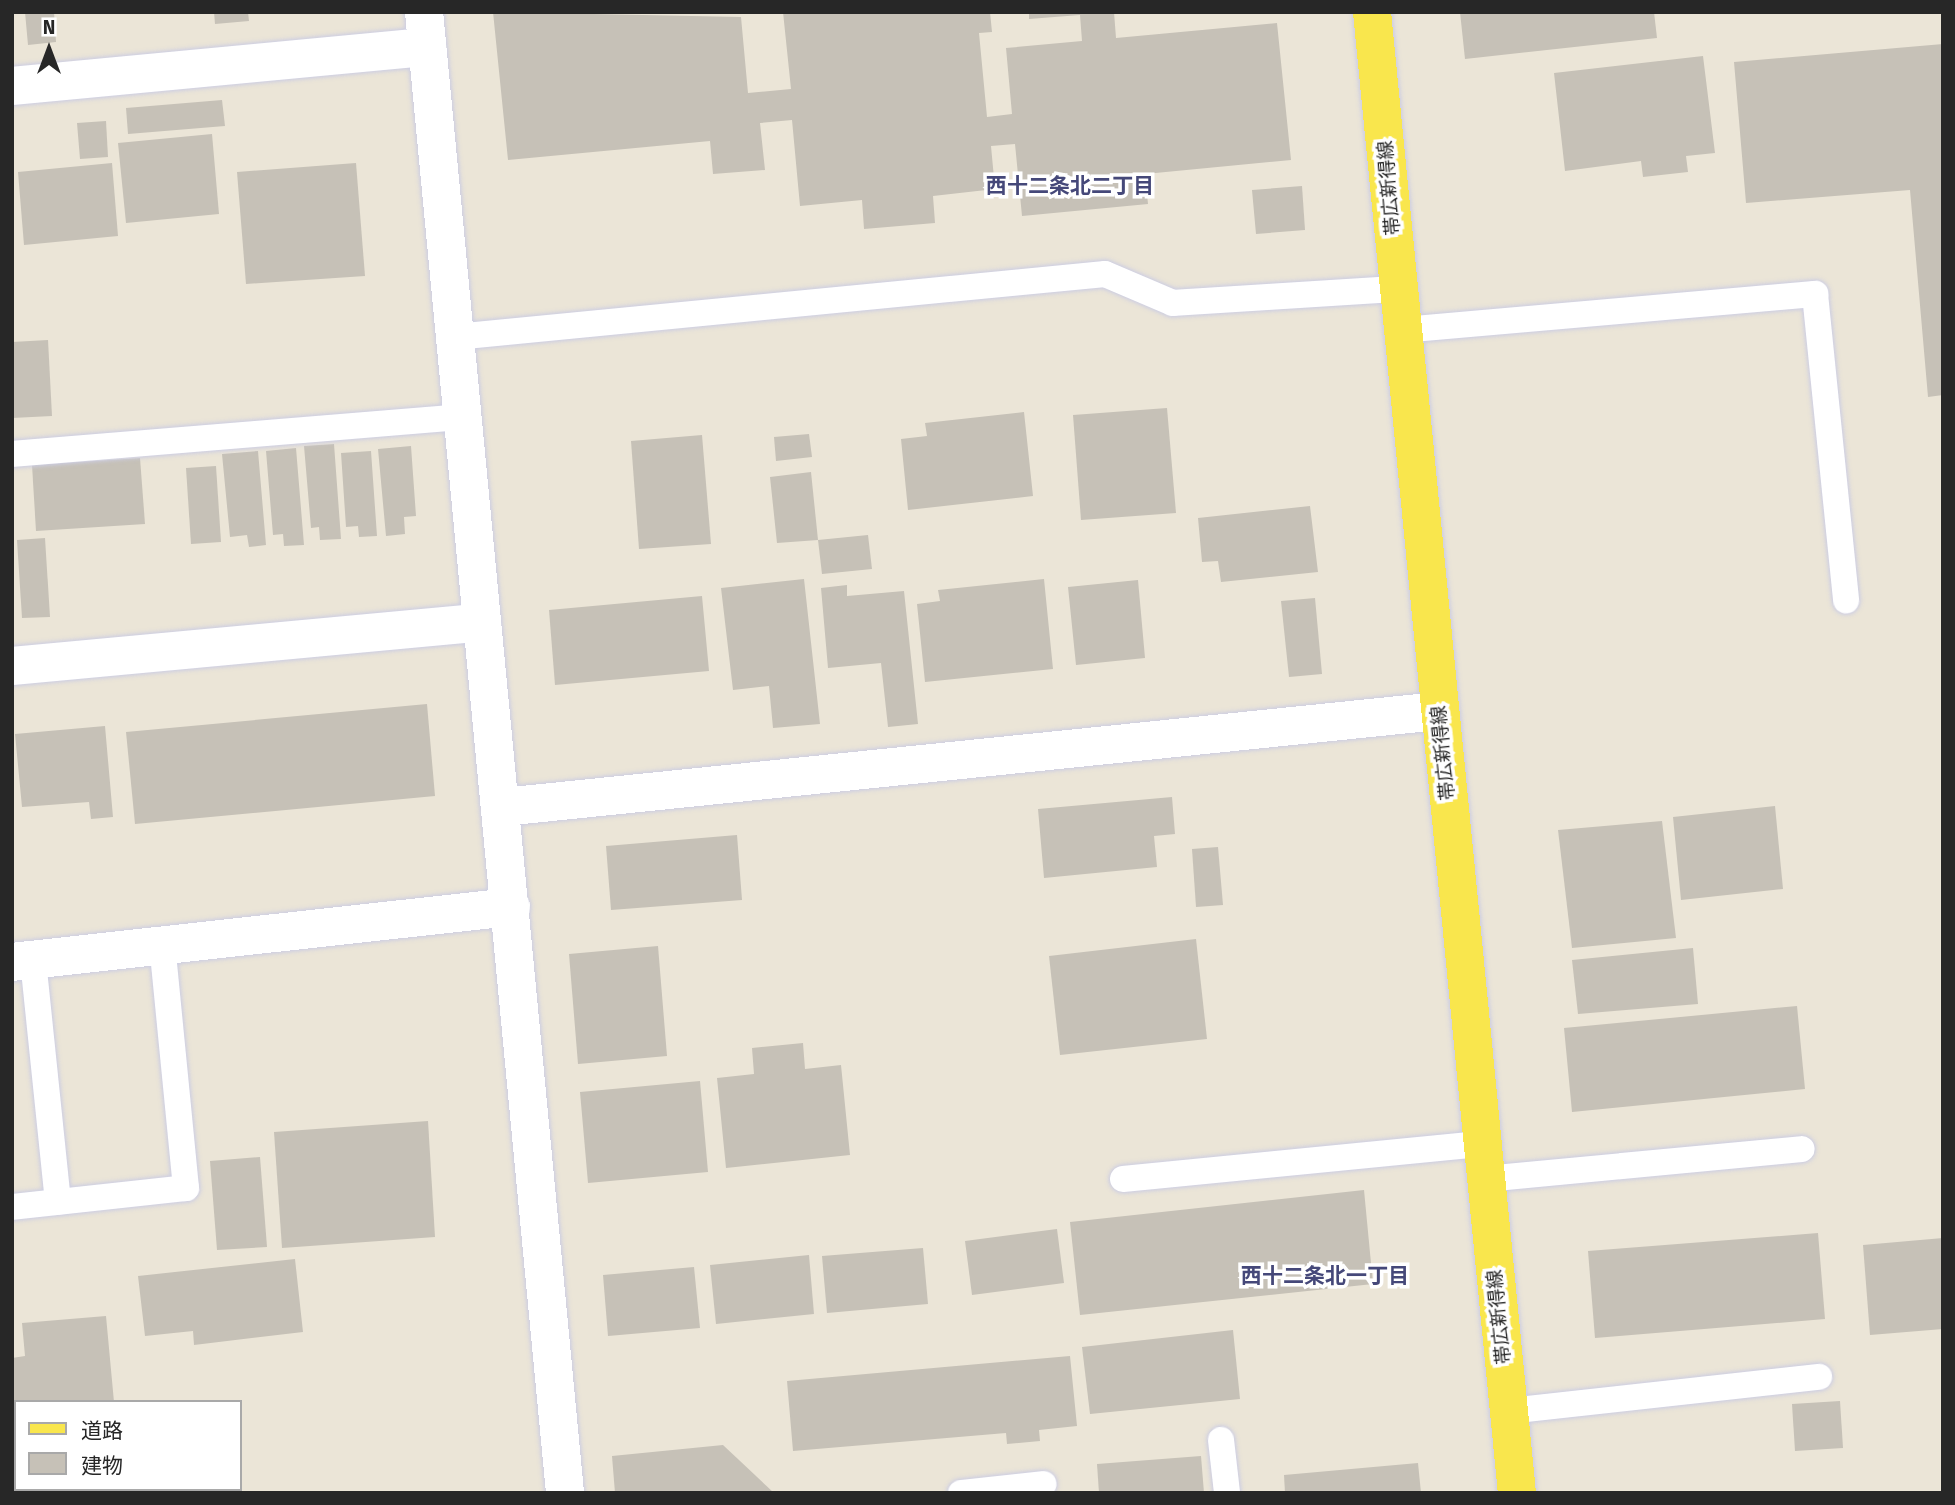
<!DOCTYPE html>
<html>
<head>
<meta charset="utf-8">
<style>
	body { margin:0 }
	#map { position:relative; width:1955px; height:1505px; overflow:hidden; background:#ebe5d7; font-family:"Fira Sans","Noto Sans JP",sans-serif }
	div>[style] { position:absolute }
	[style*='--x'] { left:calc(var(--x)*1px); top:calc(var(--y)*1px); width:calc(var(--w)*1px); rotate:calc(var(--a)*1deg) }
	.building>* { inset:0; background:#c6c1b7 }
	.roads { filter:drop-shadow(0 0 2px #cccde2) drop-shadow(0 0 2px #cccde2) }
	.lane>* { height:26px; margin:-13px; padding:0 13px; transform-origin:13px; border-radius:13px; background:#fff }
	.street>* { height:38px; margin:-19px; padding:0 19px; transform-origin:19px; border-radius:19px; background:#fff }
	.secondary>* { height:38px; margin:-19px; padding:0 19px; transform-origin:19px; border-radius:19px; background:#fff }
	.primary>* { height:38px; margin:-19px; padding:0 19px; transform-origin:19px; border-radius:19px; background:#f9e64d }
	span { translate:-50% -50%; white-space:nowrap; text-align:center; line-height:1.15; -webkit-text-stroke:7px #fff; paint-order:stroke }
	.street-label { font-size:19px; color:#272727 }
	.neighbourhood-label { font-size:21px; color:#454879; font-weight:700 }
	.frame { position:absolute; inset:0; border:14px solid #272727; pointer-events:none }
	.legend { position:absolute; left:14px; top:1400px; width:228px; height:91px; box-sizing:border-box; background:#fff; border:2px solid #a9a9a9; margin:0; padding:9px 12px; list-style:none; font-size:21px; color:#272727 }
	.legend li { display:flex; align-items:center; gap:14px; height:35px }
	.legend b { width:35px; border:2px solid #a9a9a9 }
	.north { position:absolute; left:14px; top:14px; width:70px; height:70px; -webkit-text-stroke:5px #fff; paint-order:stroke; rotate:0deg; font-size:19px; font-weight:700; line-height:28px; text-align:center; color:#272727 }
	.north::after { content:''; display:block; margin:auto; width:24px; height:32px; background:#272727; clip-path:polygon(50% 0,100% 100%,50% 72%,0 100%) }
</style>
</head>
<body>
<div id="map">
	<div class="building">
		<div style="clip-path:polygon(25px 12px,54px 12px,56px 42px,28px 45px)"></div>
		<div style="clip-path:polygon(214px 12px,248px 12px,249px 21px,215px 24px)"></div>
		<div style="clip-path:polygon(493px 12px,741px 17px,748px 93px,791px 89px,783px 12px,990px 12px,992px 32px,979px 33px,987px 117px,1012px 114px,1006px 48px,1082px 41px,1080px 15px,1029px 19px,1029px 12px,1114px 12px,1116px 38px,1277px 23px,1291px 160px,1145px 174px,1148px 204px,1022px 216px,1015px 144px,991px 146px,995px 189px,933px 196px,935px 223px,864px 229px,862px 200px,800px 206px,792px 120px,760px 123px,765px 170px,713px 174px,710px 141px,508px 160px)"></div>
		<div style="clip-path:polygon(1460px 12px,1654px 12px,1657px 38px,1465px 59px)"></div>
		<div style="clip-path:polygon(1943px 44px,1943px 395px,1928px 397px,1910px 190px,1746px 203px,1734px 62px)"></div>
		<div style="clip-path:polygon(1703px 56px,1715px 153px,1686px 156px,1688px 172px,1643px 177px,1641px 161px,1565px 171px,1554px 73px)"></div>
		<div style="clip-path:polygon(222px 100px,225px 126px,128px 134px,126px 108px)"></div>
		<div style="clip-path:polygon(106px 121px,108px 157px,80px 159px,77px 123px)"></div>
		<div style="clip-path:polygon(212px 134px,219px 214px,126px 223px,118px 143px)"></div>
		<div style="clip-path:polygon(112px 163px,118px 236px,24px 245px,18px 172px)"></div>
		<div style="clip-path:polygon(356px 163px,365px 276px,246px 284px,237px 172px)"></div>
		<div style="clip-path:polygon(1302px 186px,1305px 230px,1256px 234px,1252px 190px)"></div>
		<div style="clip-path:polygon(48px 340px,52px 416px,12px 418px,12px 342px)"></div>
		<div style="clip-path:polygon(1167px 408px,1176px 513px,1081px 520px,1073px 415px)"></div>
		<div style="clip-path:polygon(1024px 412px,1033px 496px,908px 510px,901px 439px,927px 436px,925px 423px)"></div>
		<div style="clip-path:polygon(809px 434px,812px 457px,776px 461px,774px 437px)"></div>
		<div style="clip-path:polygon(702px 435px,711px 544px,639px 549px,631px 441px)"></div>
		<div style="clip-path:polygon(334px 444px,341px 539px,320px 540px,319px 527px,311px 528px,304px 446px)"></div>
		<div style="clip-path:polygon(411px 446px,416px 516px,404px 517px,405px 534px,386px 536px,378px 449px)"></div>
		<div style="clip-path:polygon(296px 448px,304px 545px,284px 546px,283px 534px,273px 535px,266px 451px)"></div>
		<div style="clip-path:polygon(258px 451px,266px 545px,249px 547px,247px 535px,230px 537px,222px 454px)"></div>
		<div style="clip-path:polygon(371px 451px,377px 536px,359px 537px,358px 526px,346px 527px,341px 453px)"></div>
		<div style="clip-path:polygon(140px 458px,145px 524px,36px 531px,32px 465px)"></div>
		<div style="clip-path:polygon(216px 466px,221px 542px,191px 544px,186px 468px)"></div>
		<div style="clip-path:polygon(811px 472px,818px 540px,777px 543px,770px 477px)"></div>
		<div style="clip-path:polygon(1310px 506px,1318px 572px,1221px 582px,1218px 561px,1202px 562px,1198px 518px)"></div>
		<div style="clip-path:polygon(868px 535px,872px 569px,822px 574px,818px 540px)"></div>
		<div style="clip-path:polygon(45px 538px,50px 617px,22px 618px,17px 540px)"></div>
		<div style="clip-path:polygon(804px 579px,820px 724px,773px 728px,769px 686px,733px 690px,721px 588px)"></div>
		<div style="clip-path:polygon(1044px 579px,1053px 669px,925px 682px,917px 604px,940px 601px,938px 590px)"></div>
		<div style="clip-path:polygon(1138px 580px,1145px 658px,1076px 665px,1068px 587px)"></div>
		<div style="clip-path:polygon(847px 585px,847px 596px,904px 591px,918px 724px,888px 727px,881px 663px,828px 668px,821px 588px)"></div>
		<div style="clip-path:polygon(702px 596px,709px 671px,555px 685px,549px 610px)"></div>
		<div style="clip-path:polygon(1315px 598px,1322px 674px,1289px 677px,1281px 601px)"></div>
		<div style="clip-path:polygon(427px 704px,435px 796px,135px 824px,126px 732px)"></div>
		<div style="clip-path:polygon(105px 726px,113px 817px,91px 819px,89px 802px,22px 807px,15px 734px)"></div>
		<div style="clip-path:polygon(1172px 797px,1175px 834px,1154px 836px,1157px 867px,1044px 878px,1038px 809px)"></div>
		<div style="clip-path:polygon(1775px 806px,1783px 889px,1681px 900px,1673px 817px)"></div>
		<div style="clip-path:polygon(1662px 821px,1676px 938px,1572px 948px,1558px 830px)"></div>
		<div style="clip-path:polygon(737px 835px,742px 900px,611px 910px,606px 846px)"></div>
		<div style="clip-path:polygon(1218px 847px,1223px 905px,1196px 907px,1192px 849px)"></div>
		<div style="clip-path:polygon(1196px 939px,1207px 1039px,1060px 1055px,1049px 956px)"></div>
		<div style="clip-path:polygon(658px 946px,667px 1056px,578px 1064px,569px 954px)"></div>
		<div style="clip-path:polygon(1693px 948px,1698px 1004px,1578px 1014px,1572px 960px)"></div>
		<div style="clip-path:polygon(1797px 1006px,1805px 1089px,1572px 1112px,1564px 1028px)"></div>
		<div style="clip-path:polygon(803px 1043px,805px 1069px,841px 1065px,850px 1155px,726px 1168px,717px 1078px,754px 1074px,752px 1048px)"></div>
		<div style="clip-path:polygon(700px 1081px,708px 1172px,588px 1183px,580px 1092px)"></div>
		<div style="clip-path:polygon(428px 1121px,435px 1237px,282px 1248px,274px 1132px)"></div>
		<div style="clip-path:polygon(260px 1157px,267px 1247px,217px 1250px,210px 1161px)"></div>
		<div style="clip-path:polygon(1364px 1190px,1373px 1284px,1080px 1315px,1070px 1222px)"></div>
		<div style="clip-path:polygon(1057px 1229px,1064px 1283px,972px 1295px,965px 1241px)"></div>
		<div style="clip-path:polygon(1818px 1233px,1825px 1319px,1595px 1338px,1588px 1251px)"></div>
		<div style="clip-path:polygon(1943px 1238px,1943px 1329px,1870px 1335px,1863px 1245px)"></div>
		<div style="clip-path:polygon(923px 1248px,928px 1304px,827px 1313px,822px 1256px)"></div>
		<div style="clip-path:polygon(809px 1255px,814px 1314px,716px 1324px,710px 1265px)"></div>
		<div style="clip-path:polygon(295px 1259px,303px 1332px,194px 1345px,193px 1331px,145px 1336px,138px 1276px)"></div>
		<div style="clip-path:polygon(694px 1267px,700px 1328px,608px 1336px,603px 1275px)"></div>
		<div style="clip-path:polygon(106px 1316px,114px 1402px,16px 1402px,14px 1446px,12px 1358px,25px 1356px,22px 1323px)"></div>
		<div style="clip-path:polygon(1233px 1330px,1240px 1399px,1090px 1414px,1082px 1347px)"></div>
		<div style="clip-path:polygon(1070px 1356px,1077px 1426px,1039px 1430px,1040px 1441px,1007px 1444px,1006px 1433px,793px 1451px,787px 1381px)"></div>
		<div style="clip-path:polygon(1840px 1401px,1843px 1448px,1795px 1451px,1792px 1404px)"></div>
		<div style="clip-path:polygon(723px 1445px,774px 1493px,615px 1493px,612px 1456px)"></div>
		<div style="clip-path:polygon(1201px 1456px,1204px 1493px,1099px 1493px,1097px 1464px)"></div>
		<div style="clip-path:polygon(1418px 1463px,1421px 1493px,1285px 1493px,1284px 1475px)"></div>
	</div>
	<div class="roads">
		<div class="lane">
			<div style="--x:1402;--y:330;--w:415;--a:-5"></div>
			<div style="--x:1815;--y:294;--w:308;--a:84.2"></div>
			<div style="--x:455;--y:337;--w:653;--a:-5.54"></div>
			<div style="--x:1105;--y:274;--w:74;--a:23.1"></div>
			<div style="--x:1173;--y:303;--w:225;--a:-3.6"></div>
			<div style="--x:12;--y:454;--w:452;--a:-4.7"></div>
			<div style="--x:33;--y:960;--w:243;--a:84.1"></div>
			<div style="--x:1123;--y:1179;--w:361;--a:-5.6"></div>
			<div style="--x:1485;--y:1179;--w:318;--a:-5.4"></div>
			<div style="--x:12;--y:1207;--w:175;--a:-6.2"></div>
			<div style="--x:186;--y:1188;--w:245;--a:-95.6"></div>
			<div style="--x:1509;--y:1411;--w:312;--a:-6.3"></div>
			<div style="--x:1221;--y:1440;--w:53;--a:83.5"></div>
			<div style="--x:961;--y:1493;--w:83;--a:-6.2"></div>
		</div>
		<div class="street">
			<div style="--x:12;--y:86;--w:417;--a:-5.4"></div>
			<div style="--x:12;--y:666;--w:472;--a:-5.3"></div>
			<div style="--x:503;--y:807;--w:941;--a:-5.86"></div>
			<div style="--x:12;--y:962;--w:502;--a:-6.29"></div>
		</div>
		<div class="secondary">
			<div style="--x:424;--y:12;--w:1488;--a:84.56"></div>
		</div>
		<div class="primary">
			<div style="--x:1372;--y:12;--w:1488;--a:84.41"></div>
		</div>
	</div>
	<div class="street-label">
		<span style="left:1389px;top:188px;rotate:-95deg">帯広新得線</span>
		<span style="left:1443px;top:753px;rotate:-96deg">帯広新得線</span>
		<span style="left:1499px;top:1317px;rotate:-96deg">帯広新得線</span>
	</div>
	<div class="neighbourhood-label">
		<span style="left:1070px;top:186px">西十二条北二丁目</span>
		<span style="left:1325px;top:1276px">西十二条北一丁目</span>
	</div>
	<div class="frame"></div>
	<ul class="legend">
	<li><b style="height:9px;background:#f9e64d"></b>道路</li>
	<li><b style="height:19px;background:#c6c1b7"></b>建物</li>
	</ul>
	<div class="north">N</div>
</div>
</body>
</html>
